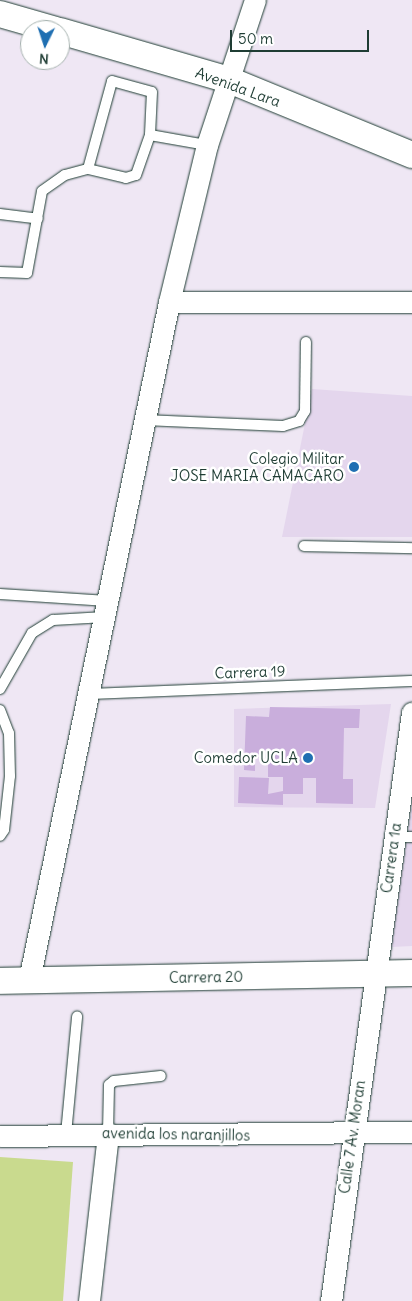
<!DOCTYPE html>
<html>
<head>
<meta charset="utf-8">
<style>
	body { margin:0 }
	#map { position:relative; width:412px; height:1301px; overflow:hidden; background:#efe7f4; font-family:Delius,sans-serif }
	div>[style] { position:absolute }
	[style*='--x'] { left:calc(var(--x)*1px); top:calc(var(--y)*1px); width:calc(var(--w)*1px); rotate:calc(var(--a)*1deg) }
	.built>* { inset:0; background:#e4d6ed }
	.green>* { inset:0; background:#c9da8e }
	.building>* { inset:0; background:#c9aedc }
	.roads { filter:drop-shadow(0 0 1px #1f3d34) drop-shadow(0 0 1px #1f3d34) }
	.service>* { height:10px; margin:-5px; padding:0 5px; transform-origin:5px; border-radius:5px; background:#fff }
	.minor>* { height:21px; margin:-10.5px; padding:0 10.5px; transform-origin:10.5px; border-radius:10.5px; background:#fff }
	.tertiary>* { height:26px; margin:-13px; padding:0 13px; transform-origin:13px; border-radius:13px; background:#fff }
	.dots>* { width:14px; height:14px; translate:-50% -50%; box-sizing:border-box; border:2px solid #fff; border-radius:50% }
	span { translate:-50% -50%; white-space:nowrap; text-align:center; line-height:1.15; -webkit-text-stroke:5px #fff; paint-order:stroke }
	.street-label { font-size:15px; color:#1f3d34 }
	.poi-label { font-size:15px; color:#1f3d34 }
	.right { translate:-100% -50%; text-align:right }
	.north { position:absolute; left:20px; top:20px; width:50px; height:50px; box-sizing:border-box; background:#fff; border:1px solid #a5b1ae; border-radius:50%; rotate:184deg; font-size:14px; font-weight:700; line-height:20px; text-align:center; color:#1f3d34 }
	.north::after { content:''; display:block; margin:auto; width:18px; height:22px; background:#1f6fb2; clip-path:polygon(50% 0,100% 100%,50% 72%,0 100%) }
	.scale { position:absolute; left:230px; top:30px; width:139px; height:22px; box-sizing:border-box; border:2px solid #1f3d34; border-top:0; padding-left:6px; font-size:15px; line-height:18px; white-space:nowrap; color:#1f3d34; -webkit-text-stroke:4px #fff; paint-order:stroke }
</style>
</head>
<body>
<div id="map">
	<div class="built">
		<div style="clip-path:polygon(312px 389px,412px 396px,412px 537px,282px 537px)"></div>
		<div style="clip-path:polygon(391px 704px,375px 808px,234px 807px,234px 709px)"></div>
		<div style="clip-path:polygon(412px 804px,412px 946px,391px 947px)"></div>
	</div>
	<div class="green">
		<div style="clip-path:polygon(0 1157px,73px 1162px,63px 1301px,0 1301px)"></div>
	</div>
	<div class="building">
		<div style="clip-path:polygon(270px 707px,360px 709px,359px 728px,344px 728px,343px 779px,353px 779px,353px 804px,316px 803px,316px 778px,303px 778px,303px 794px,283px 794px,283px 805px,238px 803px,239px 777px,269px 778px,268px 794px,283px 791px,283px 777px,268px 777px,268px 758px,255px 758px,255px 771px,244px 770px,246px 716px,269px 717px)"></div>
	</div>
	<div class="roads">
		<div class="service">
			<div style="--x:88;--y:169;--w:91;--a:-74.7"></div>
			<div style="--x:112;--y:81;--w:41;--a:15.4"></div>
			<div style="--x:152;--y:92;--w:43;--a:92.7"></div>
			<div style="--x:0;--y:214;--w:38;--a:7"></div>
			<div style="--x:0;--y:272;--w:27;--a:2"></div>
			<div style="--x:27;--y:273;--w:83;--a:-79.6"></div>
			<div style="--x:42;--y:191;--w:28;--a:-35"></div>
			<div style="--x:65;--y:175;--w:24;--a:-15"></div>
			<div style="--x:88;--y:169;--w:39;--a:13"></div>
			<div style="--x:126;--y:178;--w:10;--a:-17"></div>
			<div style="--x:136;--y:175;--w:42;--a:-70.7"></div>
			<div style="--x:150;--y:135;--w:58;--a:10"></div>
			<div style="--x:144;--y:420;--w:139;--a:2.5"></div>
			<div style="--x:283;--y:426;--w:17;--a:-17"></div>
			<div style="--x:299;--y:421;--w:12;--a:-59"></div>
			<div style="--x:305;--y:411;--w:69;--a:-89.2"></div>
			<div style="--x:304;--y:546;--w:108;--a:1.1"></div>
			<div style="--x:0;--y:594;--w:108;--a:3.7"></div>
			<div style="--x:0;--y:689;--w:64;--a:-60.3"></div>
			<div style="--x:32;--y:633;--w:25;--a:-32"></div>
			<div style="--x:53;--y:620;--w:52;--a:-3.3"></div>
			<div style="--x:89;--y:694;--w:323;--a:-2.3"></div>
			<div style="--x:0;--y:710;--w:25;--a:69"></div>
			<div style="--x:9;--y:733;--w:43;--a:88.7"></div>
			<div style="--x:10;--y:776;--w:54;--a:96.3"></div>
			<div style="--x:4;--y:830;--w:7;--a:124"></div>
			<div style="--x:394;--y:837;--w:18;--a:0"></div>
			<div style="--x:108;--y:1133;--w:48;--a:-88.8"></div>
			<div style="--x:109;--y:1085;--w:6;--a:-39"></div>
			<div style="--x:114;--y:1081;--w:47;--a:-6.1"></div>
			<div style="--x:66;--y:1134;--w:118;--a:-84.6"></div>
		</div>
		<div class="minor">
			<div style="--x:169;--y:302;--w:243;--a:0"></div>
			<div style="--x:29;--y:980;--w:692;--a:-78.33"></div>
			<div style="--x:169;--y:302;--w:162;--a:-76.4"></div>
			<div style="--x:207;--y:145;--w:153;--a:-71.7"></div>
			<div style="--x:0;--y:1136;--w:412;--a:-0.6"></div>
			<div style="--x:89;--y:1301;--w:169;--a:-83.5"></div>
			<div style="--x:331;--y:1301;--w:594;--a:-82.16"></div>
		</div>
		<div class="tertiary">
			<div style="--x:0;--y:14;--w:58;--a:15.9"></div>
			<div style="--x:60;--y:31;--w:176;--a:16.2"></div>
			<div style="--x:229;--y:80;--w:198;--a:22.3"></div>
			<div style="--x:0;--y:981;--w:412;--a:-1.1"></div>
		</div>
	</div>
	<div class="dots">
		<div style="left:354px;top:467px;background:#1f6fb2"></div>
		<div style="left:308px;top:758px;background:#1f6fb2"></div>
	</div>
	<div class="street-label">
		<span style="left:238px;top:87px;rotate:20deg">Avenida Lara</span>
		<span style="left:250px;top:672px;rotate:-2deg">Carrera 19</span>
		<span style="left:391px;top:858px;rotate:-82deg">Carrera 1a</span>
		<span style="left:206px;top:977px;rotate:-1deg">Carrera 20</span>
		<span style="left:176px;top:1134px;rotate:1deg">avenida los naranjillos</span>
		<span style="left:352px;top:1137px;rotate:-82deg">Calle 7 Av. Moran</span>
	</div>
	<div class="poi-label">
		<span class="right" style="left:344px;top:467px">Colegio Militar<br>JOSE MARIA CAMACARO</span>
		<span class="right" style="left:298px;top:758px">Comedor UCLA</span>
	</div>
	<div class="north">N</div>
	<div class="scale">50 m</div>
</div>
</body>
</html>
